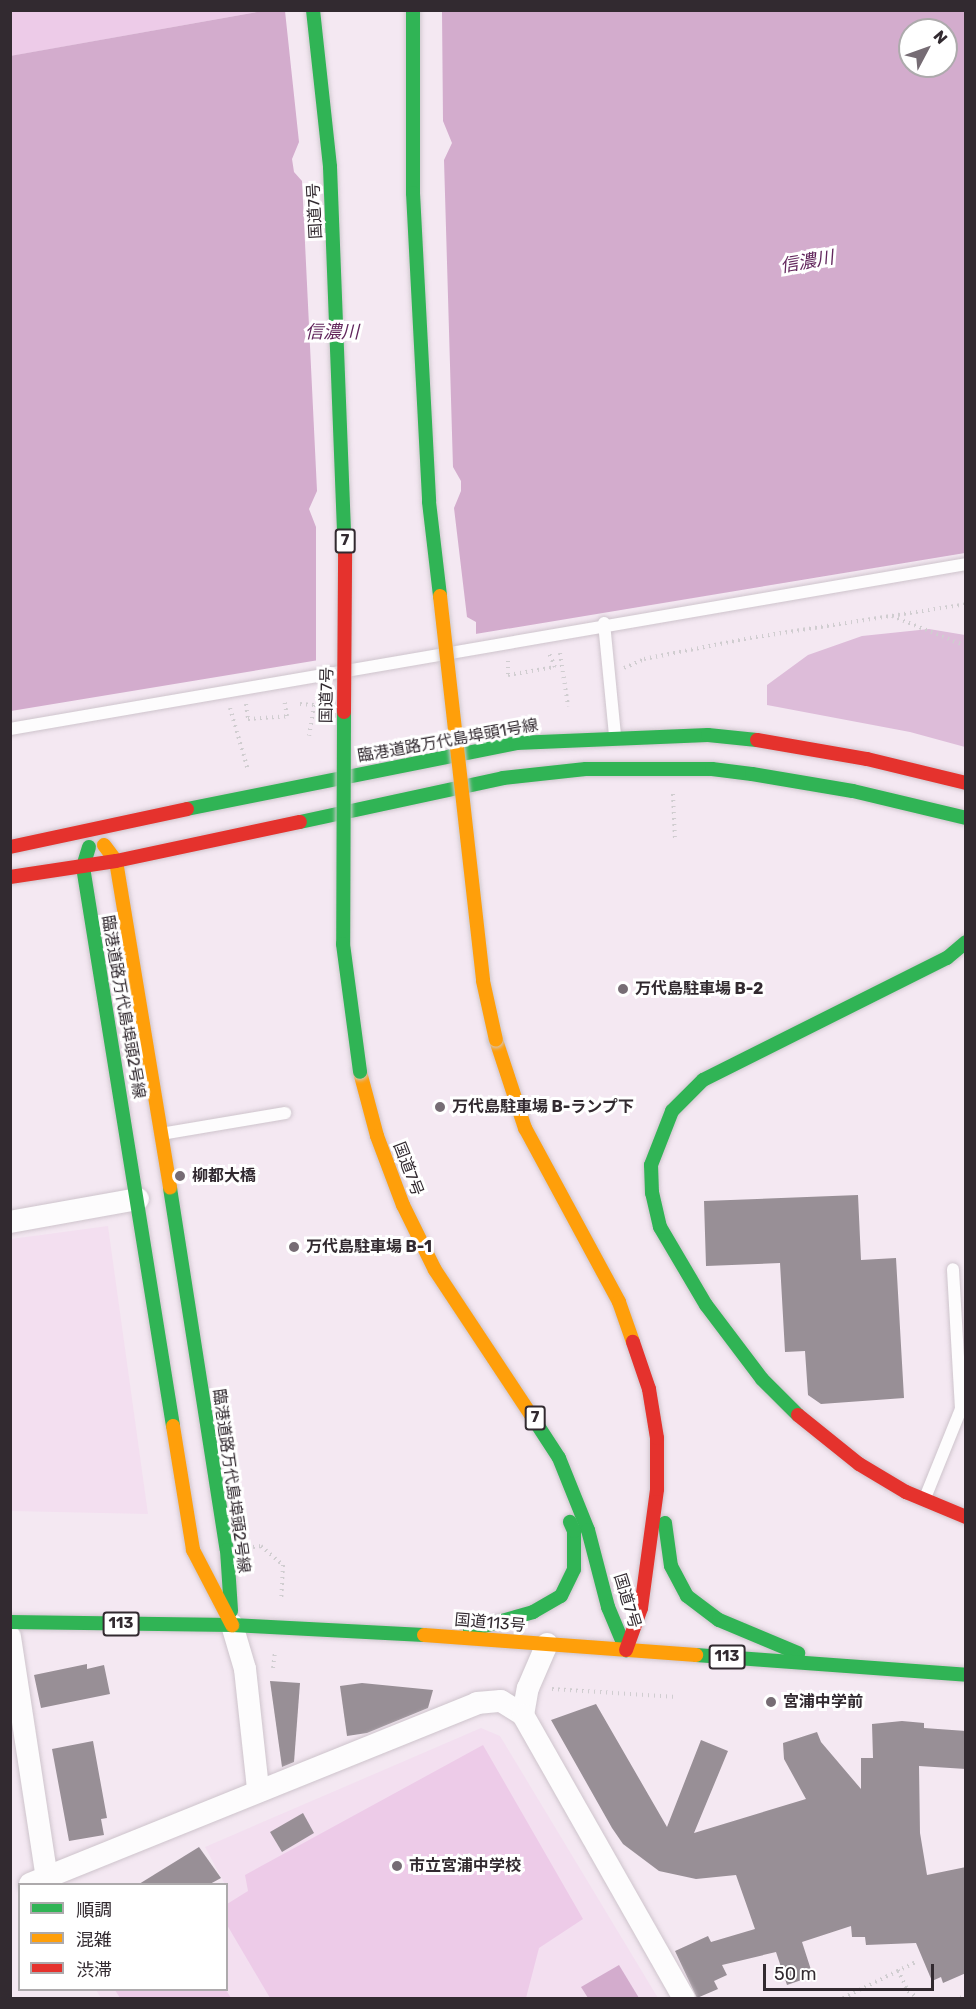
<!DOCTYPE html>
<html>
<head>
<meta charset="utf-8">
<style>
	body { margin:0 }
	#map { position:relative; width:976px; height:2009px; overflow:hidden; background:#f4e8f2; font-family:Rubik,"Noto Sans JP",sans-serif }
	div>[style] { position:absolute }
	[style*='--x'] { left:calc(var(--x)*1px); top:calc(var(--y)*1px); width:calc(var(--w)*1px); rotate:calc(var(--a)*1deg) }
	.built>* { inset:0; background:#f3dff0 }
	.green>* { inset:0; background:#edcbe8 }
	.forest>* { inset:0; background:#ddbcd9 }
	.water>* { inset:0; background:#d3accd }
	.pier>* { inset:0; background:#f4e8f2 }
	.building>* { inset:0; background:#988f96 }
	.path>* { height:4px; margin-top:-2px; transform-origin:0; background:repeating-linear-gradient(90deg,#d0cdd0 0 1.5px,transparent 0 6px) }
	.roads { filter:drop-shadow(0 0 2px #cec4cc) drop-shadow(0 0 2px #cec4cc) }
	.lane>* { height:12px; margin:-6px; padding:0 6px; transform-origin:6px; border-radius:6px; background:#fdfcfd }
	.street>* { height:22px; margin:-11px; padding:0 11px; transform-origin:11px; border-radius:11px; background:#fdfcfd }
	.fast>* { height:14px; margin:-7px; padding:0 7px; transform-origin:7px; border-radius:7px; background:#30b455 }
	.slow>* { height:14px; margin:-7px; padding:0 7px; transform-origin:7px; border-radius:7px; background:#ff9f0a }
	.jam>* { height:14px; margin:-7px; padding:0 7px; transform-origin:7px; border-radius:7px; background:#e5322d }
	.bridges { filter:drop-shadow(0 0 2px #cec8cd) drop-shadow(0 0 2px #cec8cd) }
	.fast-bridge>* { height:14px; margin:-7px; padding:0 7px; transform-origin:7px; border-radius:7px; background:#30b455 }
	.slow-bridge>* { height:14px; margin:-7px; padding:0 7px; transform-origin:7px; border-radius:7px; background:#ff9f0a }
	.jam-bridge>* { height:14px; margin:-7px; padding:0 7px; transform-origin:7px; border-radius:7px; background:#e5322d }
	.dots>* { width:16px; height:16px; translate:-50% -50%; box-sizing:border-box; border:3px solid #fff; border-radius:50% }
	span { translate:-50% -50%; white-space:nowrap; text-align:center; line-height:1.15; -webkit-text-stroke:6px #fff; paint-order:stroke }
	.shield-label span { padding:2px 4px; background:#fff; border:2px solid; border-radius:4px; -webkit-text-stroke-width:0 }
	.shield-label { font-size:15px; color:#322a30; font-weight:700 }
	.street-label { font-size:16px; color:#322a30 }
	.poi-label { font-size:16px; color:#322a30; font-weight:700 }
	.left { translate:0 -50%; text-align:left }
	.water-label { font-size:18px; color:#62265c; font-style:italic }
	.frame { position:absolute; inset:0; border:12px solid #322a30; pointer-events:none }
	.legend { position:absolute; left:18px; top:1883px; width:210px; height:108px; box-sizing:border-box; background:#fff; border:2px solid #adaaac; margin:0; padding:8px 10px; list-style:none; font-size:18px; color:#322a30 }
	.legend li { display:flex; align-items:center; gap:12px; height:30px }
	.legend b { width:30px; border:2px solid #adaaac }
	.north { position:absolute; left:898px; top:18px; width:60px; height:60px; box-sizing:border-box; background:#fff; border:2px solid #adaaac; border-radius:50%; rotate:49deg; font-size:16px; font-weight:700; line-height:24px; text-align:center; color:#322a30 }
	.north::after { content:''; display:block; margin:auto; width:21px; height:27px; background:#766c74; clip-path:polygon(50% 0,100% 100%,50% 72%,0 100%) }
	.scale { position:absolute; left:763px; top:1964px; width:171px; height:27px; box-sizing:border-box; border:3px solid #322a30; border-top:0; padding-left:8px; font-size:18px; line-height:21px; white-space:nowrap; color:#322a30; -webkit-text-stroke:4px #fff; paint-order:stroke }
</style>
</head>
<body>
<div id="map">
	<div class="built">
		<div style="clip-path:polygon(108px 1226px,148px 1514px,11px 1511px,11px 1239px)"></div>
		<div style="clip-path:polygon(481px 1728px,500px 1736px,658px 1998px,101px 1998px,96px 1990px,226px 1990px,228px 1890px,205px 1847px)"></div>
	</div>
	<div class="green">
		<div style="clip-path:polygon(11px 11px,263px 11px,11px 56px)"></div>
		<div style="clip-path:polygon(483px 1745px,583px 1919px,539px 1948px,526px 1998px,270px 1998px,227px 1925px,227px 1904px,248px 1891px,245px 1875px)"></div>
		<div style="clip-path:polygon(115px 1990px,226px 1990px,231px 1998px,120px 1998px)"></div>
	</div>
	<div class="forest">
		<div style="clip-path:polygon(929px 629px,965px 635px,965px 747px,910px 732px,767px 705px,767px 685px,808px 655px,862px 636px)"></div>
	</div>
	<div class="water">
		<div style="clip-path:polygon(evenodd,263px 11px,965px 11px,965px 553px,11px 711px,10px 56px,263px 11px,910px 30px,946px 30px,946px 66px,910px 66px,910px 30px)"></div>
		<div style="clip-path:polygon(619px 1965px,639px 1998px,588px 1998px,581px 1987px)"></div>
	</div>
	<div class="pier">
		<div style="clip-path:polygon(285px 11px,442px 11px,443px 121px,452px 143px,444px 160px,453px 467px,461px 481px,461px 491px,454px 508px,467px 617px,476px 622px,476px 637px,316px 664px,316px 527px,309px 509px,317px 491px,302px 181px,294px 172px,292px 159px,299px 142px)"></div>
	</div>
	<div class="building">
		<div style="clip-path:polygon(858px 1195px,861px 1260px,896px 1258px,904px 1398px,821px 1404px,808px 1395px,805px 1351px,785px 1352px,780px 1263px,706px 1266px,704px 1201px)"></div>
		<div style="clip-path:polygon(87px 1664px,87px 1669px,104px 1665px,110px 1694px,41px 1708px,34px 1675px)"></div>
		<div style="clip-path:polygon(270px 1681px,300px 1683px,294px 1762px,282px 1767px)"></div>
		<div style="clip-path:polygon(362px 1683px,433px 1690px,428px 1708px,367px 1733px,347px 1736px,340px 1686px)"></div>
		<div style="clip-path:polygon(596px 1704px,667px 1827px,701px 1740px,728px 1751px,694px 1833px,806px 1799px,784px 1759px,783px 1743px,817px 1732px,821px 1742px,861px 1789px,861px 1758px,873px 1758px,872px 1724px,902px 1721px,924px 1723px,924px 1728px,966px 1731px,966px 1769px,919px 1766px,920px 1833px,927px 1875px,966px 1867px,966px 1973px,943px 1983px,941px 1977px,932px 1981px,916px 1943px,866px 1945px,865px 1937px,852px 1937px,851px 1926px,802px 1942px,813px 1976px,787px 1985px,776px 1952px,722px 1965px,727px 1975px,714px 1981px,718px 1989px,697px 1998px,675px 1951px,708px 1936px,711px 1942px,755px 1929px,736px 1875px,696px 1879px,659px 1871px,623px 1844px,612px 1828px,551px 1720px)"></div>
		<div style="clip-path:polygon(93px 1741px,107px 1818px,101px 1819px,104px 1835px,69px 1841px,52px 1749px)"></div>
		<div style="clip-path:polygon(303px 1813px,314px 1833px,282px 1852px,270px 1832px)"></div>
		<div style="clip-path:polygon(199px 1847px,221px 1878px,210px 1884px,139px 1884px)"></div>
	</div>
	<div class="path">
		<div style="--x:892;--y:616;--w:80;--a:22.1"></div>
		<div style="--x:560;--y:653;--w:54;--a:81.4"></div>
		<div style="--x:508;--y:661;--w:14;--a:90"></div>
		<div style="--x:508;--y:675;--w:48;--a:-9.7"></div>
		<div style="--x:555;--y:667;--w:15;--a:-113"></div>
		<div style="--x:624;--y:668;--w:22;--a:-24"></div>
		<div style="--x:644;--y:659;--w:108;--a:-11.2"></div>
		<div style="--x:750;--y:638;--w:219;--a:-8.9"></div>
		<div style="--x:246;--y:704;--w:15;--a:82"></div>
		<div style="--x:248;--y:719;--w:39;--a:-4"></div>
		<div style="--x:287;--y:716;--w:17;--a:-100"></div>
		<div style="--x:300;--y:704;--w:14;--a:4"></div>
		<div style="--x:314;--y:705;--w:31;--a:99"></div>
		<div style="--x:230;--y:708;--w:65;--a:73.8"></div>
		<div style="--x:673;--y:794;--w:45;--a:87.5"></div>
		<div style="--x:253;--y:1547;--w:8;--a:-7"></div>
		<div style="--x:261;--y:1546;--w:29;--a:41"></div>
		<div style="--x:283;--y:1565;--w:35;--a:93"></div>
		<div style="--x:273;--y:1668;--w:16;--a:-83"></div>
		<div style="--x:552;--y:1689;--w:125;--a:3.7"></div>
		<div style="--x:898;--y:1970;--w:23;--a:65"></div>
		<div style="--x:908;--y:1991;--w:12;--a:35"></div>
		<div style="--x:843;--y:1998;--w:81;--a:-26.3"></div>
		<div style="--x:960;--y:1998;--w:6;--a:-18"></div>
	</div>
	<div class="roads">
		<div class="lane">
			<div style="--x:604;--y:623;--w:113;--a:84.4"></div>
			<div style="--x:10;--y:729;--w:970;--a:-9.79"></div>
			<div style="--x:161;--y:1134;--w:126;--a:-9.6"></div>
			<div style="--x:925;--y:1498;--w:96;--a:-68"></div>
			<div style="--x:961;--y:1409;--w:140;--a:-93.3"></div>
		</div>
		<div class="street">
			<div style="--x:10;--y:1222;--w:130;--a:-10.2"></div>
			<div style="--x:232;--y:1625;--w:46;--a:73.5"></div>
			<div style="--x:245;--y:1669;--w:121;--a:83.8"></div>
			<div style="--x:10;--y:1637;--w:244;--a:81.3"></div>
			<div style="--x:523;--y:1715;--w:27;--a:-80"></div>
			<div style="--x:528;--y:1688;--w:48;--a:-66.6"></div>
			<div style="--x:30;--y:1884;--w:482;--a:-22"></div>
			<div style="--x:477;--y:1703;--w:24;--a:-5"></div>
			<div style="--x:501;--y:1701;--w:26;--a:32"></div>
			<div style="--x:523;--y:1715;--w:326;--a:60.4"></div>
		</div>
		<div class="fast">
			<div style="--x:187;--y:809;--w:336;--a:-11.3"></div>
			<div style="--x:516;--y:743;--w:192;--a:-2.4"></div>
			<div style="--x:708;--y:735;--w:49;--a:5.8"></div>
			<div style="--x:300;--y:822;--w:208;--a:-12.2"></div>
			<div style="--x:503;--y:778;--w:83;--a:-6.2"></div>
			<div style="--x:586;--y:769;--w:126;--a:0"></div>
			<div style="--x:712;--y:769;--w:40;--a:7.1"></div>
			<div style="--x:752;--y:774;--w:102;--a:9.6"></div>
			<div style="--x:853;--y:791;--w:116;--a:13.4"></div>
			<div style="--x:89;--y:847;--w:21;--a:107"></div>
			<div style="--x:83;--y:867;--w:566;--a:80.85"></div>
			<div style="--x:170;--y:1188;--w:366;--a:81.1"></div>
			<div style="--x:227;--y:1550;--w:61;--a:86.2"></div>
			<div style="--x:531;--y:1415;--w:51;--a:56.9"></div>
			<div style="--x:559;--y:1458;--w:78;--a:68.1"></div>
			<div style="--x:588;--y:1530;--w:80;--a:75.4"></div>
			<div style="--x:608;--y:1607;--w:47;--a:67.3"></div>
			<div style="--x:798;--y:1415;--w:51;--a:-135"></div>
			<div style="--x:762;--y:1379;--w:93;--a:-127.1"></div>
			<div style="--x:706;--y:1305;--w:91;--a:-120.5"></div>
			<div style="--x:660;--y:1227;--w:35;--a:-103"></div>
			<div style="--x:652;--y:1193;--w:28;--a:-92"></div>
			<div style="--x:651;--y:1165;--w:58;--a:-68.7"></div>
			<div style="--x:672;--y:1111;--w:44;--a:-45"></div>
			<div style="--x:703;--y:1080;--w:273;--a:-26.6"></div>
			<div style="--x:947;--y:958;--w:25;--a:-40"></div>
			<div style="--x:665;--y:1523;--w:43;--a:82.1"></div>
			<div style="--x:671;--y:1566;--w:34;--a:62"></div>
			<div style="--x:687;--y:1596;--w:40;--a:37"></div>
			<div style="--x:719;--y:1620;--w:86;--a:22.7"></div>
			<div style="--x:10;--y:1622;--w:222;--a:0.8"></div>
			<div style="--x:232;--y:1625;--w:192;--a:3"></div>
			<div style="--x:470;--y:1630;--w:66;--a:-15.9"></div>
			<div style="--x:533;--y:1612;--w:32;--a:-30"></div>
			<div style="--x:561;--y:1596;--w:30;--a:-64"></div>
			<div style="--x:574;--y:1569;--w:38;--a:-90"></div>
			<div style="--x:574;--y:1531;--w:10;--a:-114"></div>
			<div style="--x:696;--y:1655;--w:271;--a:4.2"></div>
		</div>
		<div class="slow">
			<div style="--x:104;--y:845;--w:20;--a:53"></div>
			<div style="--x:116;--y:861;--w:331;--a:80.6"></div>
			<div style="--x:496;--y:1040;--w:93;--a:71.8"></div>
			<div style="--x:525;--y:1128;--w:198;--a:61.6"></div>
			<div style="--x:619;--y:1302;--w:42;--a:70.7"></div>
			<div style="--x:360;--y:1072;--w:66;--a:75.1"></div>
			<div style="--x:377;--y:1136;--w:74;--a:69.4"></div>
			<div style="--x:403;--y:1205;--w:72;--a:63.8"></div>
			<div style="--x:435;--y:1270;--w:174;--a:56.5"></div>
			<div style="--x:173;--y:1426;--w:126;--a:80.8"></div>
			<div style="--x:193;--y:1550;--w:85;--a:62.5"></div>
			<div style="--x:424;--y:1635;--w:273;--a:4.2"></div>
		</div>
		<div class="jam">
			<div style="--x:757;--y:740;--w:112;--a:9.8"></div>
			<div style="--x:867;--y:759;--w:102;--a:13.6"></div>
			<div style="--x:10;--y:847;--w:181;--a:-12.1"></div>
			<div style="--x:10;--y:877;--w:107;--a:-8.6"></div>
			<div style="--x:116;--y:861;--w:188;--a:-12"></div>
			<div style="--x:798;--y:1415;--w:78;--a:38.8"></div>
			<div style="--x:859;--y:1464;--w:55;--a:30.8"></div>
			<div style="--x:906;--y:1492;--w:65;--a:22.6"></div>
			<div style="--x:626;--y:1650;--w:45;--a:-70.3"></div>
			<div style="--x:641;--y:1608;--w:120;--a:-82.3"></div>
			<div style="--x:657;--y:1489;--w:51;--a:-90"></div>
			<div style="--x:657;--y:1438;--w:50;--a:-99.3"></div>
			<div style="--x:649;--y:1389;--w:50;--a:-108.8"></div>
		</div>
	</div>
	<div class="bridges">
		<div class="fast-bridge">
			<div style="--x:313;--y:10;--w:158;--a:83.8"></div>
			<div style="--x:330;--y:167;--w:387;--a:87.8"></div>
			<div style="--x:413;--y:10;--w:183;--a:90"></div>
			<div style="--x:413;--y:193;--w:309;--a:87"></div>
			<div style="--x:429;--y:502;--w:95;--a:83.3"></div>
			<div style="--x:344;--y:712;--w:232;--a:90.2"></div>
			<div style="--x:343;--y:944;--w:129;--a:82.4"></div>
		</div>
		<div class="slow-bridge">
			<div style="--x:440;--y:596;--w:387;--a:83.6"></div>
			<div style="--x:483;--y:981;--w:60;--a:77.6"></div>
		</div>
		<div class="jam-bridge">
			<div style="--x:344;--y:712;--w:158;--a:-89.6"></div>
		</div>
	</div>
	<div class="dots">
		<div style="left:623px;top:989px;background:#766c74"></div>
		<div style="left:440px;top:1107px;background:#766c74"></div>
		<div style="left:180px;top:1176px;background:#766c74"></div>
		<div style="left:294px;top:1247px;background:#766c74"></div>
		<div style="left:771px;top:1702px;background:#766c74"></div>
		<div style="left:397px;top:1866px;background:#766c74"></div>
	</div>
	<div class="shield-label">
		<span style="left:345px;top:541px">7</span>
		<span style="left:535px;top:1418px">7</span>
		<span style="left:121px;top:1624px">113</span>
		<span style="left:727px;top:1657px">113</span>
	</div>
	<div class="street-label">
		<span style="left:315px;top:211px;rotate:-93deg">国道7号</span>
		<span style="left:327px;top:695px;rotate:-89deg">国道7号</span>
		<span style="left:448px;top:741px;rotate:-10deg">臨港道路万代島埠頭1号線</span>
		<span style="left:123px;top:1007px;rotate:80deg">臨港道路万代島埠頭2号線</span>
		<span style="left:408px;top:1169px;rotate:69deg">国道7号</span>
		<span style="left:231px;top:1481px;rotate:82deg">臨港道路万代島埠頭2号線</span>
		<span style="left:627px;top:1601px;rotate:73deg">国道7号</span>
		<span style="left:490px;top:1623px;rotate:5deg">国道113号</span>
	</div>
	<div class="poi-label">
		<span class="left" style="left:635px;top:989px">万代島駐車場 B-2</span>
		<span class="left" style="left:452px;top:1107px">万代島駐車場 B-ランプ下</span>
		<span class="left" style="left:192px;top:1176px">柳都大橋</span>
		<span class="left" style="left:306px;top:1247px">万代島駐車場 B-1</span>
		<span class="left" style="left:783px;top:1702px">宮浦中学前</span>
		<span class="left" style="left:409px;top:1866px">市立宮浦中学校</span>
	</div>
	<div class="water-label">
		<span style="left:807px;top:262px;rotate:-10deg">信濃川</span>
		<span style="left:332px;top:332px">信濃川</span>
	</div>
	<div class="frame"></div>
	<ul class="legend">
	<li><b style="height:8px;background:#30b455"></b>順調</li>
	<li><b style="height:8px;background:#ff9f0a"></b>混雑</li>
	<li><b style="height:8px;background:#e5322d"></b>渋滞</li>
	</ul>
	<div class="north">N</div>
	<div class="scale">50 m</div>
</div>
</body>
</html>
